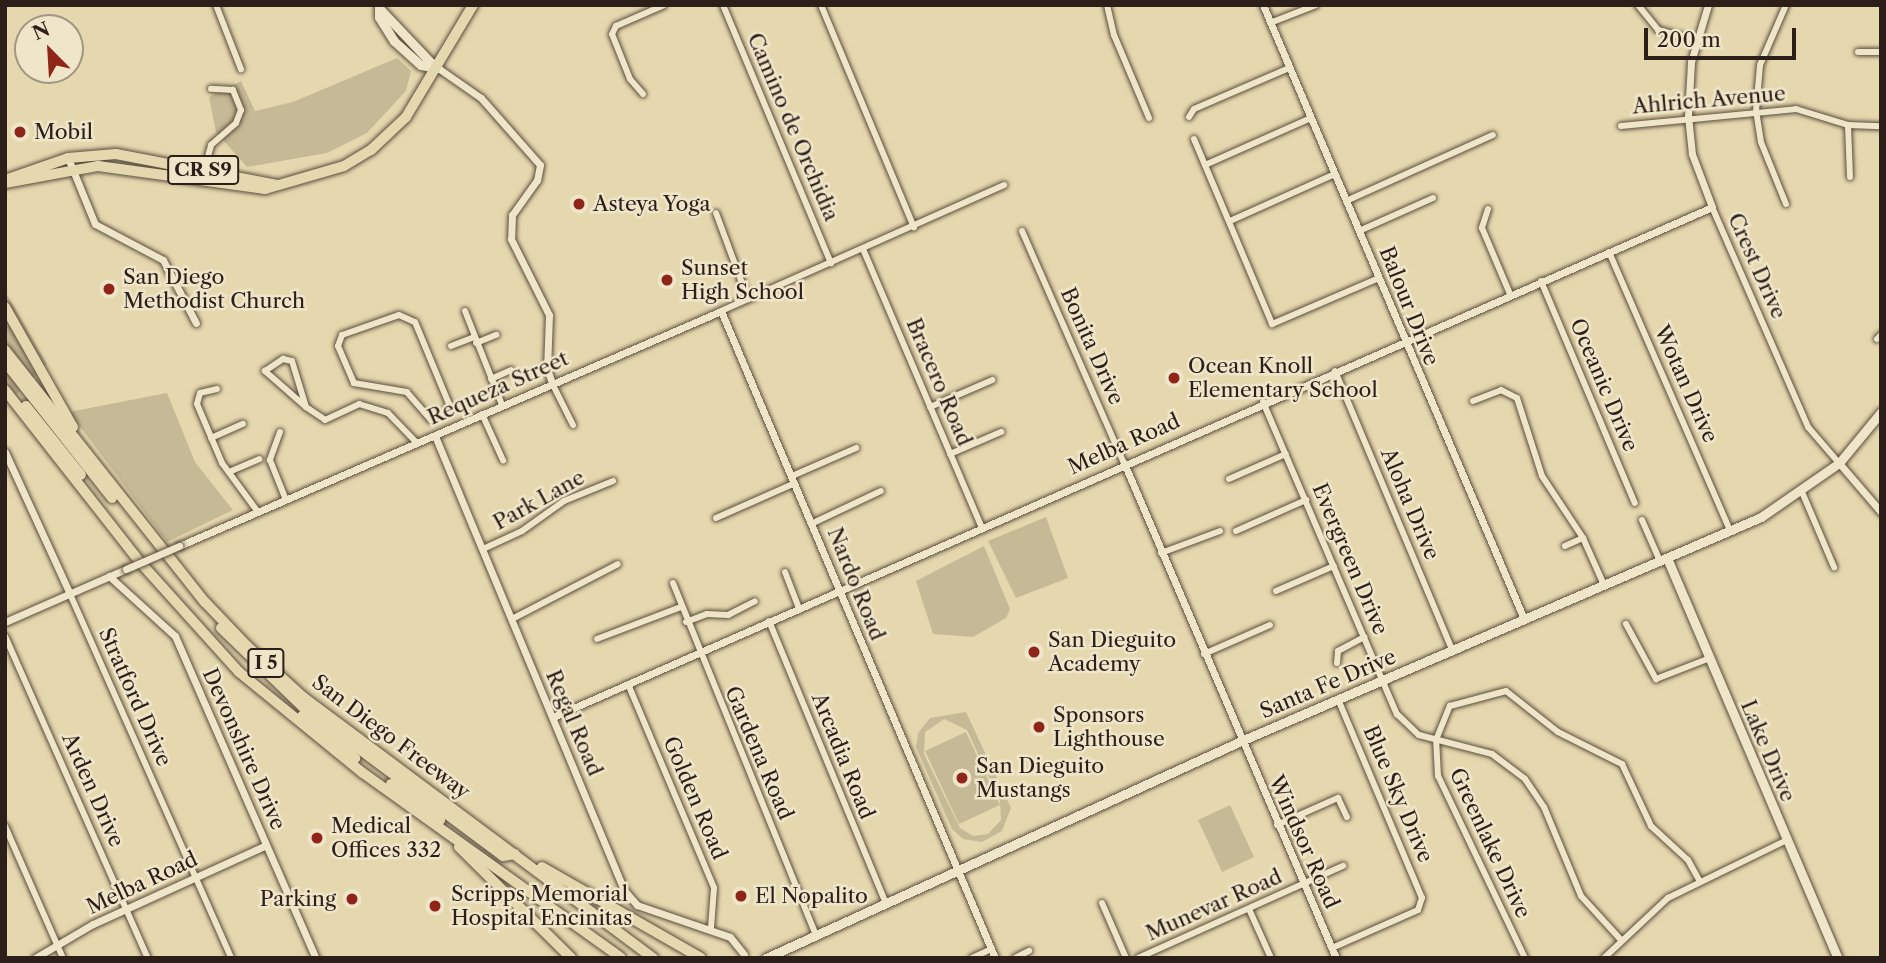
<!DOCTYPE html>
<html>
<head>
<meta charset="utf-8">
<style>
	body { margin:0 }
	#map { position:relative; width:1886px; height:963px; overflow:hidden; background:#e6d8ae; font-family:"Libre Caslon Text",serif }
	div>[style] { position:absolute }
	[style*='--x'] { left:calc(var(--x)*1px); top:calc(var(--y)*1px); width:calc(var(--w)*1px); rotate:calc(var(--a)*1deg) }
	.green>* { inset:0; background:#c6b995 }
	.roads { filter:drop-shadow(0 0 2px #5a4d3f) drop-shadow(0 0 2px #5a4d3f) }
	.minor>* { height:6px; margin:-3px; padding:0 3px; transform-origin:3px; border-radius:3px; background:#efe6ca }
	.tertiary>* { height:7px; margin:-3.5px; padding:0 3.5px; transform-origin:3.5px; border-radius:3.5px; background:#efe6ca }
	.secondary>* { height:9px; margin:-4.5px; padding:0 4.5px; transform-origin:4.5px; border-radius:4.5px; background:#efe6ca }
	.primary>* { height:10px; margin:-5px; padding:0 5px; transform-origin:5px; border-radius:5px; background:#e6d8ae }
	.motorway>* { height:10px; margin:-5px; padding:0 5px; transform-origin:5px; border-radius:5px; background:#e6d8ae }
	.bridges { filter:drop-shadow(0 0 2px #5a4d3f) drop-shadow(0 0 2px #5a4d3f) }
	.tertiary-bridge>* { height:7px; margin:-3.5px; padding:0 3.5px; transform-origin:3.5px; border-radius:3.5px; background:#efe6ca }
	.dots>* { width:19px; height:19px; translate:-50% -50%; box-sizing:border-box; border:4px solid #efe6ca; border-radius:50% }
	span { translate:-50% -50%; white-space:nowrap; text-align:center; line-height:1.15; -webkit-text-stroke:5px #efe6ca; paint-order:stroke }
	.shield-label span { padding:2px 5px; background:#efe6ca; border:2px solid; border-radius:5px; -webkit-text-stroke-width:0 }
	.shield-label { font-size:19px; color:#2c1f1a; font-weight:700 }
	.street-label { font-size:21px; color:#2c1f1a }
	.poi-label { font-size:21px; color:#2c1f1a }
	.left { translate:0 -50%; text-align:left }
	.right { translate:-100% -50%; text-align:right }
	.frame { position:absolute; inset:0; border:7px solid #2c1f1a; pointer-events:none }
	.north { position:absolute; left:14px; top:14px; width:70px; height:70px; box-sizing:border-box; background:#efe6ca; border:2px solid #a19684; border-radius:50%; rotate:336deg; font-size:19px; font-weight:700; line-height:28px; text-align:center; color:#2c1f1a }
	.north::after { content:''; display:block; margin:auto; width:24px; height:32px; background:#8f2418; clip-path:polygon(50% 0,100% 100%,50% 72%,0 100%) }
	.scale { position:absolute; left:1644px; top:28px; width:152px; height:32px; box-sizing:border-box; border:4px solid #2c1f1a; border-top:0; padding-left:9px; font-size:21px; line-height:24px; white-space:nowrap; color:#2c1f1a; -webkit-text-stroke:5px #efe6ca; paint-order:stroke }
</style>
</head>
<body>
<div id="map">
	<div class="green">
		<div style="clip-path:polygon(397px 58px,411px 71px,406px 91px,367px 133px,327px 153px,247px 167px,216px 132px,209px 97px,241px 81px,255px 111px,293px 102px)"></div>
		<div style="clip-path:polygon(5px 291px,47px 364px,5px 406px)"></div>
		<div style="clip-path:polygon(167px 393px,195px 462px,233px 510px,167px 542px,69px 412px)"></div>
		<div style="clip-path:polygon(1046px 517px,1068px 578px,1016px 598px,988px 541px)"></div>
		<div style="clip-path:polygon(984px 546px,1010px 609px,1006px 618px,973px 637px,933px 634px,916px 581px)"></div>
		<div style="clip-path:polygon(evenodd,966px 712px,1011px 808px,1002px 831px,982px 842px,963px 839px,952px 829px,916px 747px,918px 733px,930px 718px,966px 712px,944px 719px,967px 730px,1000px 801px,1001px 820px,988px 834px,973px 836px,960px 828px,924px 754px,925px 732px,944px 719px)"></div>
		<div style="clip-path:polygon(966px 732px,1000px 805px,959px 824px,925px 751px)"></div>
		<div style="clip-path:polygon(1230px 805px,1254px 857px,1222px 872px,1198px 820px)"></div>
	</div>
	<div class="roads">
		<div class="minor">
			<div style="--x:216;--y:5;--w:69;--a:68.7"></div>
			<div style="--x:723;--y:5;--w:280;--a:67.3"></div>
			<div style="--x:821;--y:5;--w:241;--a:67.3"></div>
			<div style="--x:1107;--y:5;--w:31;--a:77"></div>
			<div style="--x:1114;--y:35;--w:90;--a:67.1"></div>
			<div style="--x:1638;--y:5;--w:32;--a:51"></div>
			<div style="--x:1658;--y:30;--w:39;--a:15"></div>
			<div style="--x:1270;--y:23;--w:49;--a:-21.4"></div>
			<div style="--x:1858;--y:52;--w:23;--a:0"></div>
			<div style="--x:643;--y:94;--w:20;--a:-131"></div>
			<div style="--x:630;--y:79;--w:48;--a:-111.8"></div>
			<div style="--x:612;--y:34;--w:9;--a:-63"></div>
			<div style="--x:616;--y:26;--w:52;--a:-23.6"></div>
			<div style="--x:1189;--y:117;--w:9;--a:-58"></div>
			<div style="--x:1194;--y:109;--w:103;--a:-23.3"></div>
			<div style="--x:1848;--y:125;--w:52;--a:87.8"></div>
			<div style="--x:1621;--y:126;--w:176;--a:-5.5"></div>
			<div style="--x:1796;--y:109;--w:54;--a:17.1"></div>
			<div style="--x:1848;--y:125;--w:33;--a:2"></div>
			<div style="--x:1194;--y:139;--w:201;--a:67.1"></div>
			<div style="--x:1272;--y:324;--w:116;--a:-23.3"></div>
			<div style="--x:1205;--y:165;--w:114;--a:-23.9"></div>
			<div style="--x:204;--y:170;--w:26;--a:-74"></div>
			<div style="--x:211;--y:145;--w:33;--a:-41"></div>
			<div style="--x:236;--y:123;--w:14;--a:-69"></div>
			<div style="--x:241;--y:110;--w:22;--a:-112"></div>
			<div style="--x:233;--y:90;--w:22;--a:-177"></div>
			<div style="--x:1346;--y:201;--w:161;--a:-24.2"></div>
			<div style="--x:1786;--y:204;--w:67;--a:-112"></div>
			<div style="--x:1761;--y:142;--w:31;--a:-99"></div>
			<div style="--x:1756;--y:111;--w:46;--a:-85"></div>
			<div style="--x:1760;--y:65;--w:65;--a:-66.6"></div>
			<div style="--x:1712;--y:207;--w:240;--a:66.4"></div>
			<div style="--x:1808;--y:427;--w:48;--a:49.3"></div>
			<div style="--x:1488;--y:209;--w:20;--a:108"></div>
			<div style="--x:1482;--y:228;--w:72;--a:67"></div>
			<div style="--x:716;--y:213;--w:92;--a:69.6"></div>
			<div style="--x:1230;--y:221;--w:113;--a:-24.1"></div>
			<div style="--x:1022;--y:231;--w:253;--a:66.3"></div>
			<div style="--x:1359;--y:231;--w:81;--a:-24"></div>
			<div style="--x:863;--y:249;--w:303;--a:66.9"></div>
			<div style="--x:1609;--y:252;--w:303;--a:66.5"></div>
			<div style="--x:1541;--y:281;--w:241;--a:67.1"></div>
			<div style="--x:465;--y:311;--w:101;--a:68.5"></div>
			<div style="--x:721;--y:311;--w:310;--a:-24"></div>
			<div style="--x:399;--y:315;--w:17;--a:24"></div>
			<div style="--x:415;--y:322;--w:89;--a:67.5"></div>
			<div style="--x:449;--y:404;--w:8;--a:104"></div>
			<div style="--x:447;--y:412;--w:18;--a:153"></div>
			<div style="--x:431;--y:420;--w:37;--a:-131"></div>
			<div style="--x:407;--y:392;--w:54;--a:-170.4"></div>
			<div style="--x:354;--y:383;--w:40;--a:-113.4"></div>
			<div style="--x:338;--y:346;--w:12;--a:-70"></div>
			<div style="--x:342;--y:335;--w:60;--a:-19.3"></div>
			<div style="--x:1877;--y:339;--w:6;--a:-45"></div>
			<div style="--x:476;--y:343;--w:22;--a:-22"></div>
			<div style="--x:451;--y:346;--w:25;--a:-21"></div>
			<div style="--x:283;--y:359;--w:9;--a:13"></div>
			<div style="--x:292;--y:361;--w:48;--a:73.1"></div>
			<div style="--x:306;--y:407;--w:55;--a:-138.7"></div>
			<div style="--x:265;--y:371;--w:22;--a:-34"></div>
			<div style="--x:1335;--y:371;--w:303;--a:67.2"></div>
			<div style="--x:491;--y:379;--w:22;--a:-24"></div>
			<div style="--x:552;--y:383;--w:47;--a:63.4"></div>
			<div style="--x:217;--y:389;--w:17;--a:167"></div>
			<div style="--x:200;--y:393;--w:11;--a:105"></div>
			<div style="--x:197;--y:404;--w:64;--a:67"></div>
			<div style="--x:222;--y:463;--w:61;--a:53.7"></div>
			<div style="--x:1473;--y:401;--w:30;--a:-21"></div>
			<div style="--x:1501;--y:390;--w:18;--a:27"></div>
			<div style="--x:1517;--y:398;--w:82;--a:72.2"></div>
			<div style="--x:1542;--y:476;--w:74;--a:56.5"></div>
			<div style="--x:1583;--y:538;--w:51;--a:65.9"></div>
			<div style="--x:1263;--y:402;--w:340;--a:66.8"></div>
			<div style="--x:1397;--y:714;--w:30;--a:44"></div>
			<div style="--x:1419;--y:735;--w:75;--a:14.6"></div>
			<div style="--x:1492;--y:754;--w:41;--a:37.1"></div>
			<div style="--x:1525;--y:779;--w:34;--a:56"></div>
			<div style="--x:1544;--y:807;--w:96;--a:67.4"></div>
			<div style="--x:1581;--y:896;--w:59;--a:47.7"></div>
			<div style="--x:306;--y:407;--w:23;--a:34"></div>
			<div style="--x:325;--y:420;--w:38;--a:-25"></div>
			<div style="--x:359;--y:404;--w:30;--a:17"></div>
			<div style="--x:388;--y:413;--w:42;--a:46"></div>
			<div style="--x:930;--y:407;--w:68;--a:-23.5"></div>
			<div style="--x:482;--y:414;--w:51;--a:65.5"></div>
			<div style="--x:280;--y:432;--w:30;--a:110"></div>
			<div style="--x:270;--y:460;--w:43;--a:68.2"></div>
			<div style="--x:211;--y:438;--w:35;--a:-24"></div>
			<div style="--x:950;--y:454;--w:56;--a:-23.3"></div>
			<div style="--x:229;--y:472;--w:33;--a:-23"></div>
			<div style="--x:792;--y:476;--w:70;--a:-23.6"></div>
			<div style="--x:1229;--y:479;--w:62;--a:-23.7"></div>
			<div style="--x:1802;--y:492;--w:82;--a:66.9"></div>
			<div style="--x:716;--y:518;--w:86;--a:-23.9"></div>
			<div style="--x:1642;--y:520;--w:45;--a:66.3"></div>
			<div style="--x:813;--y:523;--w:75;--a:-25.2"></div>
			<div style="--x:1236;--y:531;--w:77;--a:-23.9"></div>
			<div style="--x:1565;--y:546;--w:20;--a:-24"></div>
			<div style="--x:483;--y:549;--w:43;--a:-24.8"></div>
			<div style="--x:522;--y:531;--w:52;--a:-35.5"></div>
			<div style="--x:564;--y:501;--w:53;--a:-22.2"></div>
			<div style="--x:1161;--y:553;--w:63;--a:-20.4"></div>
			<div style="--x:785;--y:572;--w:39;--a:69"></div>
			<div style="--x:673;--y:583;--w:380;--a:67.9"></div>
			<div style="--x:1276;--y:591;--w:63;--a:-23.3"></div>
			<div style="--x:70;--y:594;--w:398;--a:66.1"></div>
			<div style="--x:512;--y:619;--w:119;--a:-27.4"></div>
			<div style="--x:769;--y:621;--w:305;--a:67.5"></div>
			<div style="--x:686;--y:622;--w:22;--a:-21"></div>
			<div style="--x:707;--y:614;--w:21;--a:3"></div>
			<div style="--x:728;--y:615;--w:30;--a:-27"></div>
			<div style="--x:1626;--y:624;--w:63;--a:61.4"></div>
			<div style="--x:1656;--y:679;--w:58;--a:-21.3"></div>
			<div style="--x:5;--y:636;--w:352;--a:66.1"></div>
			<div style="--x:597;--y:639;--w:90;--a:-20.9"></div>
			<div style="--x:1204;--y:654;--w:72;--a:-23.7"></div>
			<div style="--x:1337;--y:663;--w:12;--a:-85"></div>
			<div style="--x:1338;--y:651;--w:30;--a:-28"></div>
			<div style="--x:628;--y:684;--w:221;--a:67.1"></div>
			<div style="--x:714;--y:888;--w:40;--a:94.3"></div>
			<div style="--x:1277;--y:825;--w:67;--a:-23.9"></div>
			<div style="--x:1338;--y:798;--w:21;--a:65"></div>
			<div style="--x:5;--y:826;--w:144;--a:66.3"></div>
			<div style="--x:1102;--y:903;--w:60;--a:66.4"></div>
			<div style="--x:1249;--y:909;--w:54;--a:65.8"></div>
			<div style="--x:1332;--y:948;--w:94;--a:-23.8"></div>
			<div style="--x:1418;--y:910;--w:13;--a:-72"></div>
			<div style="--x:1422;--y:898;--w:216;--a:-112.9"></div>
			<div style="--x:972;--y:958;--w:21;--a:-25"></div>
			<div style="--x:1015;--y:958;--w:16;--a:-27"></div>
			<div style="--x:1138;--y:958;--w:225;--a:-24.2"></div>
			<div style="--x:1525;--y:958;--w:202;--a:-115.5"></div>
			<div style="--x:1438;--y:776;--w:36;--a:-93"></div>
			<div style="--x:1436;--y:740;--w:37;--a:-68"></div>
			<div style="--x:1450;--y:706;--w:58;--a:-15"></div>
			<div style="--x:1506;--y:691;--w:66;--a:38.3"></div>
			<div style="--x:1558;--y:732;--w:72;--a:26.6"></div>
			<div style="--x:1622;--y:764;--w:68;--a:64.9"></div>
			<div style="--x:1651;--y:826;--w:50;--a:42.6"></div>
			<div style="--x:1688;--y:860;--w:23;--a:61"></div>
			<div style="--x:1604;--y:958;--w:88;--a:-43.2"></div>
			<div style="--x:1668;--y:898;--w:132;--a:-26"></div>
		</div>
		<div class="tertiary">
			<div style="--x:1263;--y:5;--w:667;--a:66.97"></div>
			<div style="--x:438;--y:68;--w:52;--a:34.9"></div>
			<div style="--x:481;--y:98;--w:89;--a:48.6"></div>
			<div style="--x:540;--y:165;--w:15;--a:101"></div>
			<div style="--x:537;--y:180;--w:43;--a:125.5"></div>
			<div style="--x:512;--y:215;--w:24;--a:92"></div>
			<div style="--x:511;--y:239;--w:85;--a:63.4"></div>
			<div style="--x:549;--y:315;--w:54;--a:92.1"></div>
			<div style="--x:547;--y:369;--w:15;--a:70"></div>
			<div style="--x:68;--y:158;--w:71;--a:67.8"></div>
			<div style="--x:95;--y:224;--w:77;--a:27.9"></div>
			<div style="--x:163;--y:260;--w:71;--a:62.4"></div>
			<div style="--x:435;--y:436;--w:492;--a:67.4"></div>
			<div style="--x:624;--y:890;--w:20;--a:49"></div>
			<div style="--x:637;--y:905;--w:98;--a:19"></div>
			<div style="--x:730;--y:937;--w:22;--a:51"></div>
			<div style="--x:5;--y:452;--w:156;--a:65.4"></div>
			<div style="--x:1124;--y:463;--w:538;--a:66.82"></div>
			<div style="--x:1839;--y:463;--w:65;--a:49.4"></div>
			<div style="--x:179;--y:546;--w:591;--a:-23.44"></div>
			<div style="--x:721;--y:311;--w:703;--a:67.05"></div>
			<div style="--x:109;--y:576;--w:89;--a:42.3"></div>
			<div style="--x:175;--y:636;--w:352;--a:66.4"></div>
			<div style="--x:5;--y:622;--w:132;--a:-23.7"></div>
			<div style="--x:553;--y:717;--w:1266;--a:-23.75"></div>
			<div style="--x:1712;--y:207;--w:57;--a:-110.7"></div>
			<div style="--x:1692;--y:154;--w:38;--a:-96"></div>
			<div style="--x:1688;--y:116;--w:54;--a:-86.8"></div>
			<div style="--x:1691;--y:62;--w:59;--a:-73.4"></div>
			<div style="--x:35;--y:958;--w:67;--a:-30.4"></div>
			<div style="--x:93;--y:924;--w:190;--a:-24.5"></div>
		</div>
		<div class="secondary">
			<div style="--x:379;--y:5;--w:12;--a:90"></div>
			<div style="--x:379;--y:17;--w:28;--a:58"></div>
			<div style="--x:394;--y:41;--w:36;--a:42"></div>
			<div style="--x:421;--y:65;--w:17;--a:10"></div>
			<div style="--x:380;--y:9;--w:77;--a:46.6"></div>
			<div style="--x:1667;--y:558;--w:435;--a:66.9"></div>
			<div style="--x:766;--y:958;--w:522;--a:-24.55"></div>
			<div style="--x:1241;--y:741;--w:566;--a:-23.3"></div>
			<div style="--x:1761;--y:517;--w:95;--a:-34.7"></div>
			<div style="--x:1839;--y:463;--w:66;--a:-50.5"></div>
		</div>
		<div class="primary">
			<div style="--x:5;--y:180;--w:67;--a:-19.2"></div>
			<div style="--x:68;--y:158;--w:48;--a:-4.8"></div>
			<div style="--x:116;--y:154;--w:164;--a:10.9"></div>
			<div style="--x:5;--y:183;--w:95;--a:-10.4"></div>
			<div style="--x:98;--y:166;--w:169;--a:7.8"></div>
			<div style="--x:265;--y:189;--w:82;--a:-16.2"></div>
			<div style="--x:344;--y:166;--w:31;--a:-31"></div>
			<div style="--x:371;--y:150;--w:48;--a:-43.3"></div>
			<div style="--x:406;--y:117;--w:131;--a:-59.1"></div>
		</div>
		<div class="motorway">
			<div style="--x:5;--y:307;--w:138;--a:60.5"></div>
			<div style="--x:5;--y:350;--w:322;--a:51.6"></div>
			<div style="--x:205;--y:602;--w:61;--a:46.3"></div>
			<div style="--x:247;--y:646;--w:76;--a:42.3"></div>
			<div style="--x:303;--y:697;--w:437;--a:36.7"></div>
			<div style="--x:5;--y:362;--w:173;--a:51.8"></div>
			<div style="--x:5;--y:390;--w:217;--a:51.9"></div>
			<div style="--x:139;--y:561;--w:149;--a:48"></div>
			<div style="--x:239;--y:672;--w:160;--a:39.2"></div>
			<div style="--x:363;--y:773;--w:317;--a:35.6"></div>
			<div style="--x:26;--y:406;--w:88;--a:51.4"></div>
			<div style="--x:221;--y:628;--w:114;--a:43.9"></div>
			<div style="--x:303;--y:707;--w:249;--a:36.7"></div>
			<div style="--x:503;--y:856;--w:12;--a:-9"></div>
			<div style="--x:302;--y:716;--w:68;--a:38.4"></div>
			<div style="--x:391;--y:784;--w:61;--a:36.3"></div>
			<div style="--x:459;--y:847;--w:158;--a:44.7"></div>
			<div style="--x:542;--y:867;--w:183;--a:29.8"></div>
		</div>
	</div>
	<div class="bridges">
		<div class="tertiary-bridge">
			<div style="--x:126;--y:569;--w:58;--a:-23.5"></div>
		</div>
	</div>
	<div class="dots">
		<div style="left:20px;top:132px;background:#8f2418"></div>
		<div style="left:579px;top:204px;background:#8f2418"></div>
		<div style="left:667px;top:280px;background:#8f2418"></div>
		<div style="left:109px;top:289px;background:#8f2418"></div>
		<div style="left:1174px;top:378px;background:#8f2418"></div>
		<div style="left:1034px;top:652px;background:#8f2418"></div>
		<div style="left:1039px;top:727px;background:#8f2418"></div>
		<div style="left:962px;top:778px;background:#8f2418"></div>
		<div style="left:317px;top:838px;background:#8f2418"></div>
		<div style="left:741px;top:896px;background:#8f2418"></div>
		<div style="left:352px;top:899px;background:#8f2418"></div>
		<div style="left:435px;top:906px;background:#8f2418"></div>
	</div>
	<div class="shield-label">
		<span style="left:203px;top:170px">CR S9</span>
		<span style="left:266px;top:663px">I 5</span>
	</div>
	<div class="street-label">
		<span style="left:1709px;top:100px;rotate:-5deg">Ahlrich Avenue</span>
		<span style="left:793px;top:127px;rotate:67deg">Camino de Orchidia</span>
		<span style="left:1757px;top:266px;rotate:66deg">Crest Drive</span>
		<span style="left:1409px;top:306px;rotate:68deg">Balour Drive</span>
		<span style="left:1092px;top:346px;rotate:66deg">Bonita Drive</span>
		<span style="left:939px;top:382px;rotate:67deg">Bracero Road</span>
		<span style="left:1686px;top:384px;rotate:66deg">Wotan Drive</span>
		<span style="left:1604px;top:385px;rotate:67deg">Oceanic Drive</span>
		<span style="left:498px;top:388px;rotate:-24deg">Requeza Street</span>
		<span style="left:1124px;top:444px;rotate:-24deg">Melba Road</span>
		<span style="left:539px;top:500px;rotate:-29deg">Park Lane</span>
		<span style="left:1410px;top:504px;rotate:67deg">Aloha Drive</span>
		<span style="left:1350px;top:559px;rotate:67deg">Evergreen Drive</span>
		<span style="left:856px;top:584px;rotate:68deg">Nardo Road</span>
		<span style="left:1328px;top:684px;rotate:-23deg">Santa Fe Drive</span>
		<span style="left:135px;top:697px;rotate:66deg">Stratford Drive</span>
		<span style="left:574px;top:723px;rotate:67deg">Regal Road</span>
		<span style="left:391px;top:737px;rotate:37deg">San Diego Freeway</span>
		<span style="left:244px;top:749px;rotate:66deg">Devonshire Drive</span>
		<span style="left:1768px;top:751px;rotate:67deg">Lake Drive</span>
		<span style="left:759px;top:753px;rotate:67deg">Gardena Road</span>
		<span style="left:843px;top:756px;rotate:68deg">Arcadia Road</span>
		<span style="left:93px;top:790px;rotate:66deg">Arden Drive</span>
		<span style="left:1398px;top:794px;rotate:67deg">Blue Sky Drive</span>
		<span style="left:695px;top:798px;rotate:67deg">Golden Road</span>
		<span style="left:1304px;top:842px;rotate:66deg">Windsor Road</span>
		<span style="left:1490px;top:843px;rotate:65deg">Greenlake Drive</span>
		<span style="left:142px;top:883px;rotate:-25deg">Melba Road</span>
		<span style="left:1214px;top:905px;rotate:-24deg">Munevar Road</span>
	</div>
	<div class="poi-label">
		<span class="left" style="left:34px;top:132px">Mobil</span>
		<span class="left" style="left:593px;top:204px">Asteya Yoga</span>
		<span class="left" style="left:681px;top:280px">Sunset<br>High School</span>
		<span class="left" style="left:123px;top:289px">San Diego<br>Methodist Church</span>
		<span class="left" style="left:1188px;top:378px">Ocean Knoll<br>Elementary School</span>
		<span class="left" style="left:1048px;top:652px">San Dieguito<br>Academy</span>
		<span class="left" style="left:1053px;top:727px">Sponsors<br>Lighthouse</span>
		<span class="left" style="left:976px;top:778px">San Dieguito<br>Mustangs</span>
		<span class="left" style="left:331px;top:838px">Medical<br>Offices 332</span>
		<span class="left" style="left:451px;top:906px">Scripps Memorial<br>Hospital Encinitas</span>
		<span class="left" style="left:755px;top:896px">El Nopalito</span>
		<span class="right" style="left:336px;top:899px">Parking</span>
	</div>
	<div class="frame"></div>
	<div class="north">N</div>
	<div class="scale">200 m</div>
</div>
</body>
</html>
